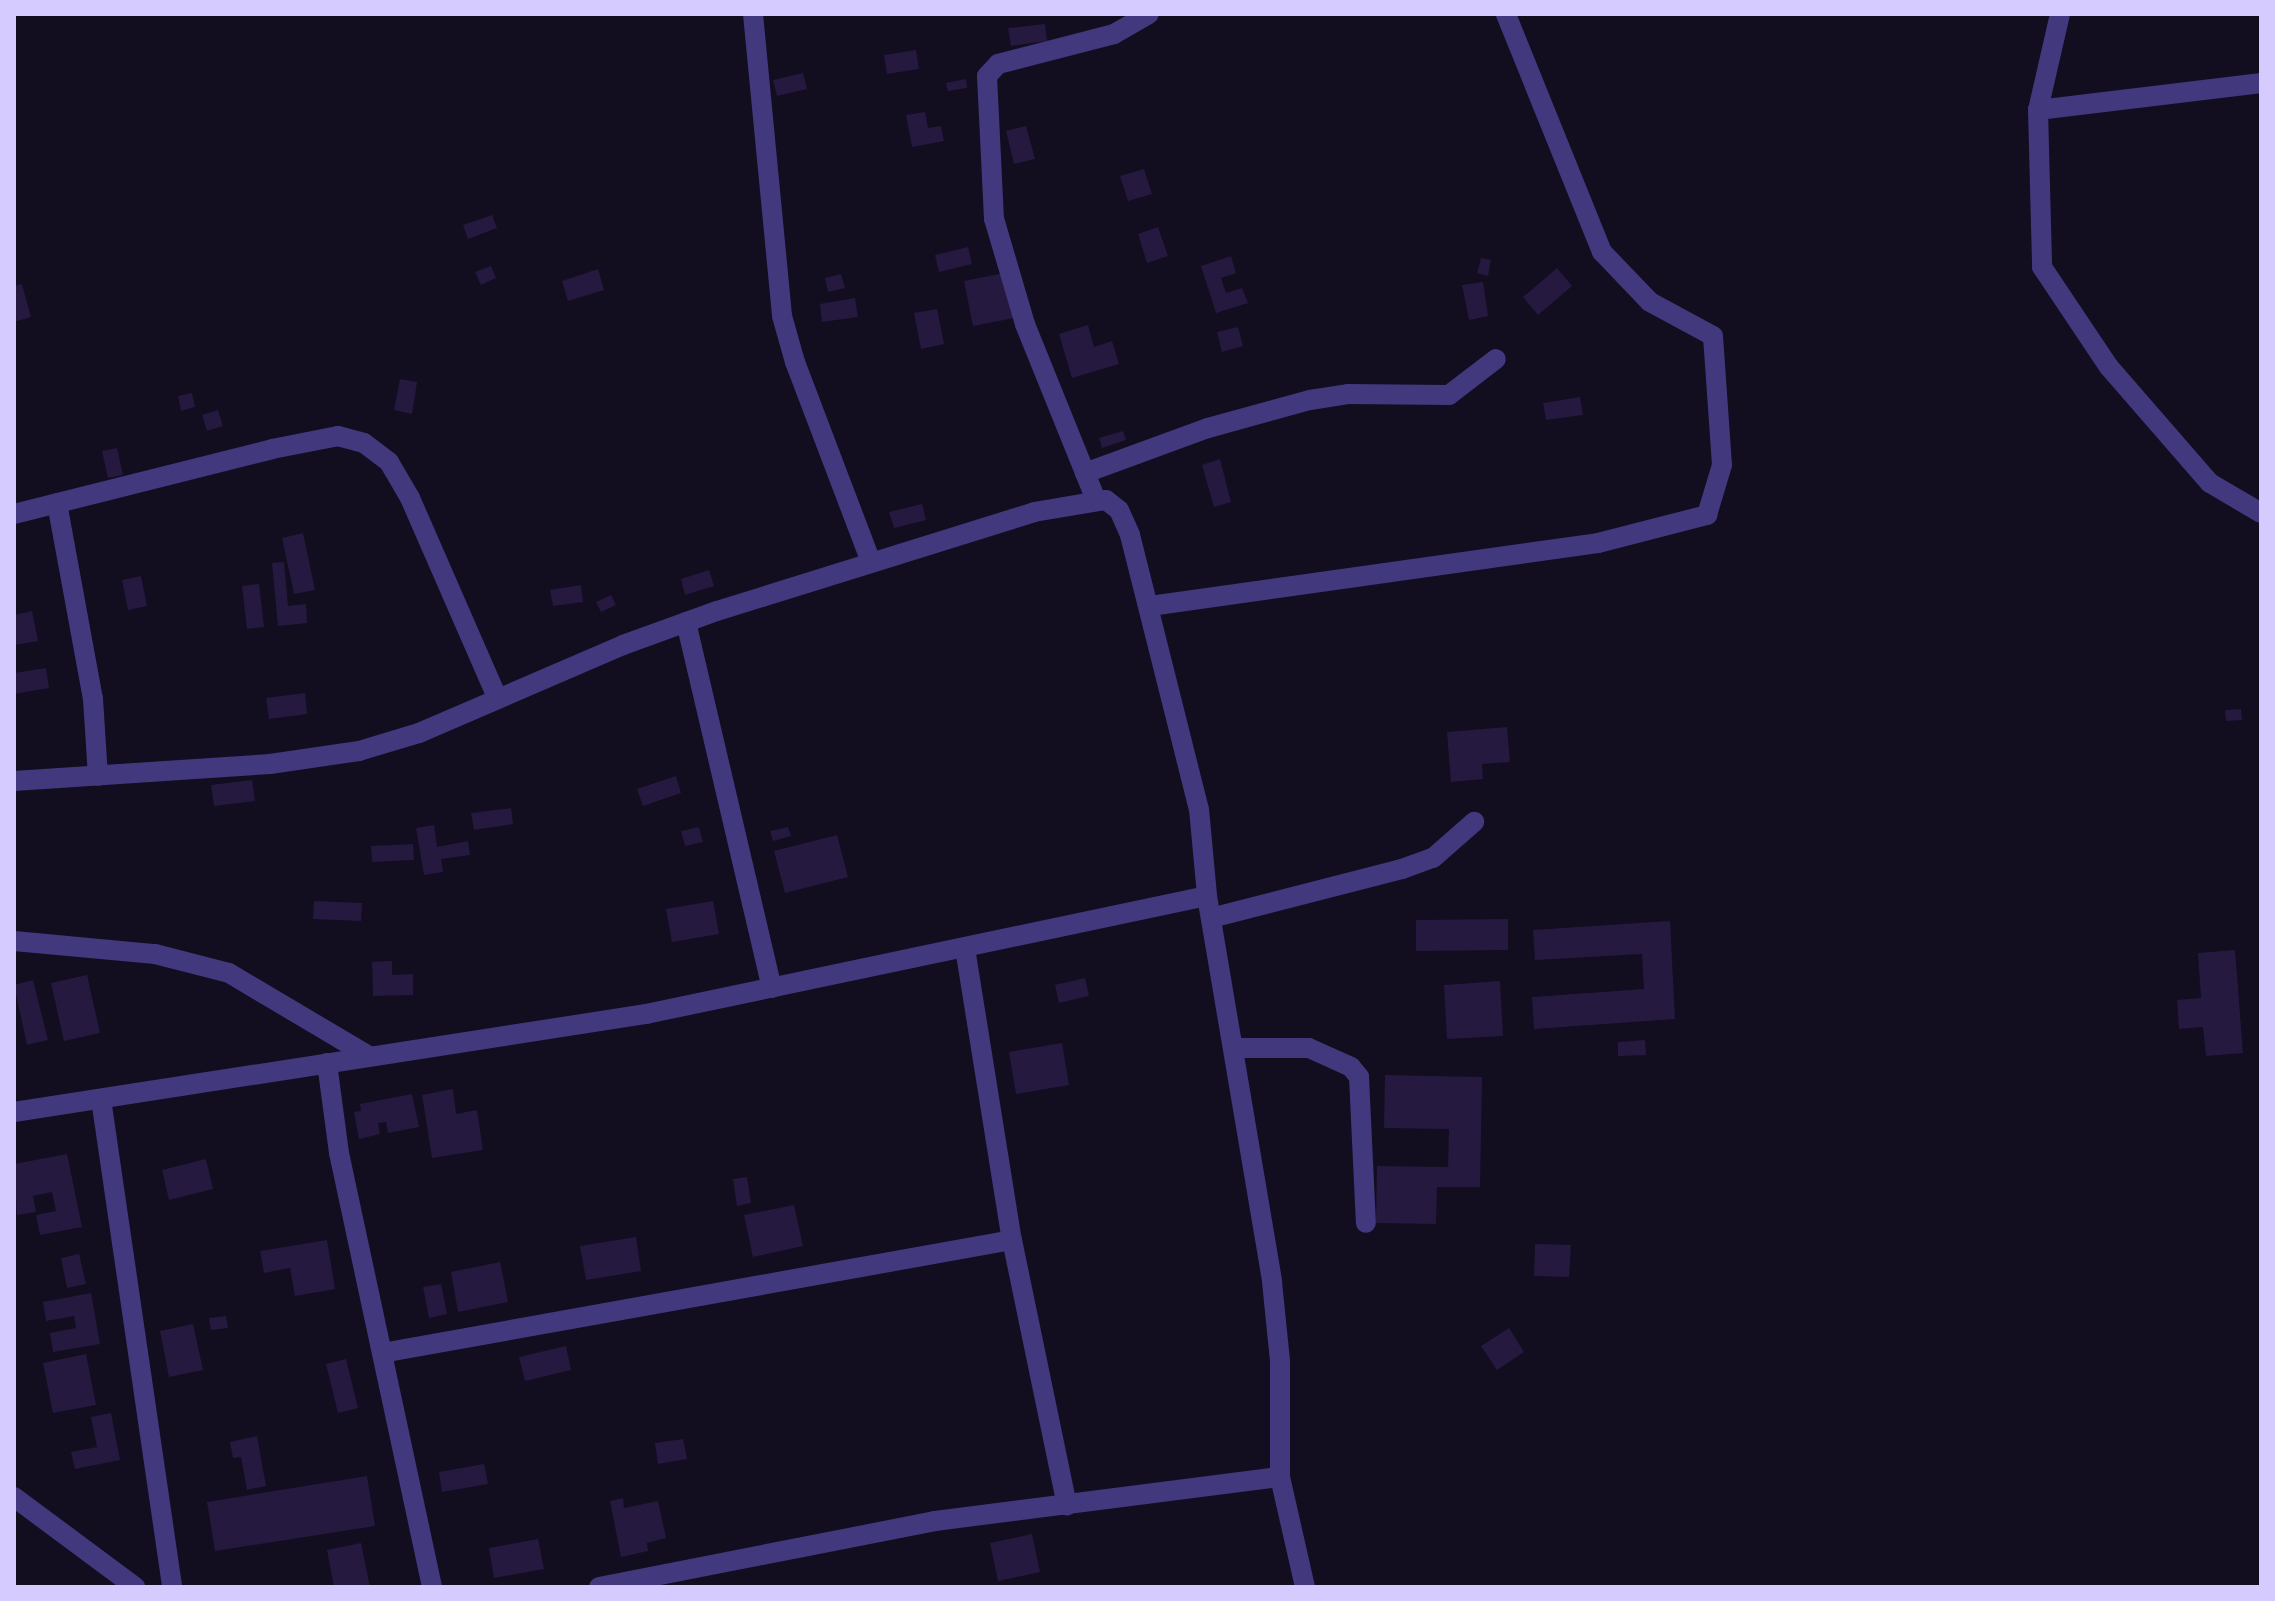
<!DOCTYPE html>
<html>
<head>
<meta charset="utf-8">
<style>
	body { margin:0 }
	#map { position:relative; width:2275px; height:1601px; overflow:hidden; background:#120d1f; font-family:"Space Grotesk",sans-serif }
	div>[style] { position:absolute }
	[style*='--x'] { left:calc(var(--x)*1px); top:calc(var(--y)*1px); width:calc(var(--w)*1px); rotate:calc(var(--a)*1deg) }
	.building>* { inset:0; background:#251940 }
	.street>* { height:20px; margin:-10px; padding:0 10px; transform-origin:10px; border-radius:10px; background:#42387e }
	span { translate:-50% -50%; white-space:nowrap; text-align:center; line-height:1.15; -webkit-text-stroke:6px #120d1f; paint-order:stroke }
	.frame { position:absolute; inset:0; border:16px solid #d6cbff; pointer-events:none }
</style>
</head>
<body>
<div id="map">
	<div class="building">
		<div style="clip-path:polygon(1045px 24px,1047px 41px,1011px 46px,1008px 28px)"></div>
		<div style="clip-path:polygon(916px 50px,919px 69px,887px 74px,884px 55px)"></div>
		<div style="clip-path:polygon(803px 73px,807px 89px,777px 96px,773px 80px)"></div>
		<div style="clip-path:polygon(966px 79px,967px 88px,948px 91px,946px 83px)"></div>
		<div style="clip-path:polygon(925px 112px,928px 128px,941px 126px,944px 141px,912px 147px,906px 115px)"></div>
		<div style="clip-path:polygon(1026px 126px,1035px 159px,1014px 164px,1006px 131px)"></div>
		<div style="clip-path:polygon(1144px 169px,1152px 194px,1128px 201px,1120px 176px)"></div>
		<div style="clip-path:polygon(492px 215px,497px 228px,468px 239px,463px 225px)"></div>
		<div style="clip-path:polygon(1158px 227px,1168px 256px,1147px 263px,1138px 234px)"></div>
		<div style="clip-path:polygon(968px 247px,972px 264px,939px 272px,935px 255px)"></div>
		<div style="clip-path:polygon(1231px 256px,1236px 273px,1221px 278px,1226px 293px,1242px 288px,1248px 303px,1216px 313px,1201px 266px)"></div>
		<div style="clip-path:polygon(1481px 258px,1491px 260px,1488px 276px,1477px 273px)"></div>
		<div style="clip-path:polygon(491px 266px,496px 278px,481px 285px,475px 272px)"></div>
		<div style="clip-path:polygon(1557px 268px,1572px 286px,1538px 315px,1523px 297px)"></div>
		<div style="clip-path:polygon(598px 269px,604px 290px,568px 301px,562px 281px)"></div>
		<div style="clip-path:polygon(1004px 273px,1014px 318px,973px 326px,964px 281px)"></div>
		<div style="clip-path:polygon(841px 274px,845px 288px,828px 292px,825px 278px)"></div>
		<div style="clip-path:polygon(1483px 282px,1488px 316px,1469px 320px,1462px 285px)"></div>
		<div style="clip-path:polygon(22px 284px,31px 317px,14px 322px,14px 286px)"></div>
		<div style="clip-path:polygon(855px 298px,858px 317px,822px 322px,820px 304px)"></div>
		<div style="clip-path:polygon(937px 309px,944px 344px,921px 349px,914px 313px)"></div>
		<div style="clip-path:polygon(1088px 325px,1094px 347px,1112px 341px,1119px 364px,1072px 378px,1059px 334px)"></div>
		<div style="clip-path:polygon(1238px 327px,1243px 346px,1222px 352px,1217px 332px)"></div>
		<div style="clip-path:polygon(400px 379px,417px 382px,412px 414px,394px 410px)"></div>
		<div style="clip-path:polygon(192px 393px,195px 407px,181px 411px,178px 396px)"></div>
		<div style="clip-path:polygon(1580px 397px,1583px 415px,1546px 420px,1543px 403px)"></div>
		<div style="clip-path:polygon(218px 410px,223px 426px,207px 431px,202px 415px)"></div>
		<div style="clip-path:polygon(1123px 431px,1126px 440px,1102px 448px,1099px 438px)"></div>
		<div style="clip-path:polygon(117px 448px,123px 475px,108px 478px,102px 451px)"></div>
		<div style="clip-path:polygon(1220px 459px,1231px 502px,1214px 507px,1202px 465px)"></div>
		<div style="clip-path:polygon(922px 504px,926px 520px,894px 528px,889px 512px)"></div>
		<div style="clip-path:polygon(303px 533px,315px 590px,294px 594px,282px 538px)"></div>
		<div style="clip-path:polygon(284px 562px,288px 606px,306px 604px,307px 623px,278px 626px,272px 563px)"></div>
		<div style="clip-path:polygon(709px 570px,714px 586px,685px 595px,681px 579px)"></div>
		<div style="clip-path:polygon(141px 576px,147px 606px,128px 610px,122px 580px)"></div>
		<div style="clip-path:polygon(259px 584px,264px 627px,247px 629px,242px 586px)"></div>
		<div style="clip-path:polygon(581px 585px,583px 602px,553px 606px,550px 590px)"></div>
		<div style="clip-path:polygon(611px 595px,616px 605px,601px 612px,596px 602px)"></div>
		<div style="clip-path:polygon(32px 611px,38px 641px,14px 645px,14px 615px)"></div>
		<div style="clip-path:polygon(46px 668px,49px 688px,14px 694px,14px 673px)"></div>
		<div style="clip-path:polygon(305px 693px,307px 714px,269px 719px,266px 698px)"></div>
		<div style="clip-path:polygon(2241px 709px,2242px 720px,2226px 721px,2225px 710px)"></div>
		<div style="clip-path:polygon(1507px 727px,1510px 762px,1482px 764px,1483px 779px,1451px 782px,1447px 732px)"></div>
		<div style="clip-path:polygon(676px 776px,681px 793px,643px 806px,637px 789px)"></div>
		<div style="clip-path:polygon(252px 780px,255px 801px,214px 806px,211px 785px)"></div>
		<div style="clip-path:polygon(511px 808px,513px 824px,474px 830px,471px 813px)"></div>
		<div style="clip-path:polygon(434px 825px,437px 847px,468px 841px,470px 855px,441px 859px,443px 872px,424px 875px,416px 828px)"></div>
		<div style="clip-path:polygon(699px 827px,703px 842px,685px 846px,681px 831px)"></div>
		<div style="clip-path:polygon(788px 827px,791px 836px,773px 841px,770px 831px)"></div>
		<div style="clip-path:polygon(837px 835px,848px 877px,785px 893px,774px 851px)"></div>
		<div style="clip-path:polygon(413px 844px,414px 860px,372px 862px,371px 846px)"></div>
		<div style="clip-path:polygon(314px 901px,362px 903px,361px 921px,313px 919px)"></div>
		<div style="clip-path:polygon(713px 901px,719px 934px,672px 942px,666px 909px)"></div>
		<div style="clip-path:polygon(1508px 919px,1508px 950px,1416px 951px,1416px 920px)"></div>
		<div style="clip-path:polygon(1670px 921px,1675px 1019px,1534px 1029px,1532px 997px,1644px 989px,1642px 954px,1535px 960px,1533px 930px)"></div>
		<div style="clip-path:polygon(2235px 950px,2243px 1053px,2206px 1056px,2203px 1027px,2179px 1029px,2177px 1000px,2201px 998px,2198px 953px)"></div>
		<div style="clip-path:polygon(392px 961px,392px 975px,413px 974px,413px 995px,373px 996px,372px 962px)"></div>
		<div style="clip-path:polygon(87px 975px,100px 1033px,64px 1041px,51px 983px)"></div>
		<div style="clip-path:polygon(1085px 978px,1089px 996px,1059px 1003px,1055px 985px)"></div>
		<div style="clip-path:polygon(33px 980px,48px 1040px,27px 1045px,14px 985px)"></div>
		<div style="clip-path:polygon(1500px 981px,1503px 1036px,1447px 1039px,1444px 985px)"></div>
		<div style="clip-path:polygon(1645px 1040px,1646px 1055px,1618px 1056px,1618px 1042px)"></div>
		<div style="clip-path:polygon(1062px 1043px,1069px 1085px,1016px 1094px,1009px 1052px)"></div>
		<div style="clip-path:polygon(1385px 1075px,1482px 1077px,1480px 1187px,1437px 1187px,1436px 1224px,1376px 1223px,1377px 1166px,1448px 1167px,1449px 1129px,1384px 1128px)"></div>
		<div style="clip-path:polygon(453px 1089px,456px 1114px,477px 1110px,483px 1150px,432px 1158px,422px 1095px)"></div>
		<div style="clip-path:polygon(412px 1094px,419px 1127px,388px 1133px,386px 1122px,378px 1123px,380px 1134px,359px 1139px,354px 1112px,361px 1111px,360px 1104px)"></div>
		<div style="clip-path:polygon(67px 1154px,82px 1227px,40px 1235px,36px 1215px,56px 1211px,52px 1192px,33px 1196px,36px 1212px,17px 1215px,14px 1164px)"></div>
		<div style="clip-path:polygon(206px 1159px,213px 1189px,169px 1200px,162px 1170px)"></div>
		<div style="clip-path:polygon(747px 1177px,751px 1203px,737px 1206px,733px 1179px)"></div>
		<div style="clip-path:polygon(794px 1205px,803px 1246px,753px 1257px,744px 1215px)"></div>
		<div style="clip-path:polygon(636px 1237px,641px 1271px,586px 1280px,580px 1246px)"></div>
		<div style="clip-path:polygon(327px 1240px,335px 1289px,295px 1296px,290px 1268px,264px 1273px,260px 1251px)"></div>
		<div style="clip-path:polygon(1535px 1244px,1571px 1245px,1569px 1277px,1534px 1276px)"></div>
		<div style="clip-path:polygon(79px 1254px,86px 1284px,67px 1288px,61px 1258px)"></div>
		<div style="clip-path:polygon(500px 1262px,508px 1302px,458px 1312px,451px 1272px)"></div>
		<div style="clip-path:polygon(441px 1284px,447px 1314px,429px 1318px,423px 1287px)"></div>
		<div style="clip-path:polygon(91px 1293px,100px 1344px,53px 1352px,50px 1333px,76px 1328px,74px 1316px,46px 1321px,43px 1302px)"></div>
		<div style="clip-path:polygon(226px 1316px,228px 1328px,211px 1330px,209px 1318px)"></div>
		<div style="clip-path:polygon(193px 1324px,203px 1370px,169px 1377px,160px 1331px)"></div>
		<div style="clip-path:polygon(1509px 1328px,1524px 1352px,1497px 1370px,1481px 1346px)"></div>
		<div style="clip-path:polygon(566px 1346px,571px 1370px,525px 1381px,519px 1357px)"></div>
		<div style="clip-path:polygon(86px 1354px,96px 1405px,53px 1413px,43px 1363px)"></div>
		<div style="clip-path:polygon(346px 1359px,358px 1408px,338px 1413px,326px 1364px)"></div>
		<div style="clip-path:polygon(111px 1413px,120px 1460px,75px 1469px,71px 1452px,97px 1447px,91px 1417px)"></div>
		<div style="clip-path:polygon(257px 1436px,266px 1486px,247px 1490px,241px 1457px,233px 1458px,230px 1442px)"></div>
		<div style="clip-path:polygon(683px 1439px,687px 1459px,658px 1464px,655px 1443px)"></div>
		<div style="clip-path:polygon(484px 1464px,488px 1484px,442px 1492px,439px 1472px)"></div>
		<div style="clip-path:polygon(367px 1476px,375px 1526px,215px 1551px,207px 1502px)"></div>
		<div style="clip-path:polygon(623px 1498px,624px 1508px,658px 1501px,666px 1538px,647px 1543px,648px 1551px,621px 1557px,610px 1501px)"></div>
		<div style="clip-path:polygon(1032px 1534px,1040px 1572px,998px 1581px,990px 1543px)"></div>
		<div style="clip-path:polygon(538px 1539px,544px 1569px,494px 1578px,489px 1548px)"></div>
		<div style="clip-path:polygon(361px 1543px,370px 1587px,334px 1587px,327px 1550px)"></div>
	</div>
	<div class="street">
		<div style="--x:753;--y:14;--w:303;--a:84.5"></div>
		<div style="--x:782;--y:316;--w:48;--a:74.2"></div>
		<div style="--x:795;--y:362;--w:214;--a:69.2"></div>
		<div style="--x:2060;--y:14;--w:98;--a:102.9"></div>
		<div style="--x:2038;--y:110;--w:157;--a:88.5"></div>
		<div style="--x:2042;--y:267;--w:120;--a:56.2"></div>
		<div style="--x:2109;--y:367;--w:154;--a:49"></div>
		<div style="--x:2210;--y:483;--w:59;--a:30.5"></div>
		<div style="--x:2038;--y:110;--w:225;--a:-6.9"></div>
		<div style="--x:1085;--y:473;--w:131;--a:-20.1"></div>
		<div style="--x:1208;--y:428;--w:106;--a:-15.4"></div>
		<div style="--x:1310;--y:400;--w:38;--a:-9"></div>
		<div style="--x:1348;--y:394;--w:101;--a:0.6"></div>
		<div style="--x:1449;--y:395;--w:59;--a:-37.5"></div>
		<div style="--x:1096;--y:500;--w:190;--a:-112"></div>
		<div style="--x:1025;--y:324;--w:109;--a:-106.4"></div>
		<div style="--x:994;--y:219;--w:143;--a:-92.8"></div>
		<div style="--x:987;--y:76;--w:16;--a:-47"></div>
		<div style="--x:998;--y:64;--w:120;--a:-14.5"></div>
		<div style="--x:1114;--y:34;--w:40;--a:-29.7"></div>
		<div style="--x:57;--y:503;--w:199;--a:79.6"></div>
		<div style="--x:93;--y:699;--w:77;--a:86.3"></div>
		<div style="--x:14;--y:514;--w:266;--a:-14.1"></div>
		<div style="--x:272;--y:449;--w:67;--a:-11.1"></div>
		<div style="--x:338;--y:436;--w:27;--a:15"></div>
		<div style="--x:364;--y:443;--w:31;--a:37"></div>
		<div style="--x:389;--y:462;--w:42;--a:59.7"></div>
		<div style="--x:410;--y:498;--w:219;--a:66.4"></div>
		<div style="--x:1150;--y:606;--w:452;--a:-8"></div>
		<div style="--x:1598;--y:543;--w:113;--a:-14.4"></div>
		<div style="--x:1707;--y:515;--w:52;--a:-73.3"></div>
		<div style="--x:1722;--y:465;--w:129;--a:-94"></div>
		<div style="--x:1713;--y:336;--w:72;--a:-151.6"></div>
		<div style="--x:1650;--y:302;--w:69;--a:-133.8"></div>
		<div style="--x:1602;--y:252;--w:257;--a:-112"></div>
		<div style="--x:686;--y:622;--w:376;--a:76.8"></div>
		<div style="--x:14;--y:781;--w:257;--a:-3.8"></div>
		<div style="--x:270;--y:764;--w:90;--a:-8.3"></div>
		<div style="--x:359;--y:751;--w:63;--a:-16.7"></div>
		<div style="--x:419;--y:733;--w:222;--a:-23.3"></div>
		<div style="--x:623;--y:645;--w:100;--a:-19.9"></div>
		<div style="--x:717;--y:611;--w:332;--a:-17.3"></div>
		<div style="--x:1034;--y:512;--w:73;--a:-9.5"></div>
		<div style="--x:1106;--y:500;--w:16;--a:38"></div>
		<div style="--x:1119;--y:510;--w:27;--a:66"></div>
		<div style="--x:1130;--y:535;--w:283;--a:75.9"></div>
		<div style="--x:1199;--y:809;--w:87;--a:84.7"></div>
		<div style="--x:1207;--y:896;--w:391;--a:80.4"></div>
		<div style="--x:1272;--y:1282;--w:79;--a:84.2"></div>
		<div style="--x:1280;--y:1361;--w:116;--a:90"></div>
		<div style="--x:1280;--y:1477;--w:113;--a:77.2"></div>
		<div style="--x:1211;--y:918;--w:197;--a:-14.4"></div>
		<div style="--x:1402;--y:869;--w:33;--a:-20"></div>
		<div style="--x:1433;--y:858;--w:55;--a:-41.3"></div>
		<div style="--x:14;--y:941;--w:142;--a:5.3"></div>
		<div style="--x:155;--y:954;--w:76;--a:14.4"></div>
		<div style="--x:229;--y:973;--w:163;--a:30.7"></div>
		<div style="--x:965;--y:948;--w:296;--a:80.9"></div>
		<div style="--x:1012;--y:1240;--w:271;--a:78.3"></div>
		<div style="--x:1236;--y:1048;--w:73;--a:0"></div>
		<div style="--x:1309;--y:1048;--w:46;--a:24.3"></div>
		<div style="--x:1351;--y:1067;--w:13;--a:51"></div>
		<div style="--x:1359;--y:1077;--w:146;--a:87.3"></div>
		<div style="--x:327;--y:1063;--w:91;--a:82.4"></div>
		<div style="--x:339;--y:1153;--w:444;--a:77.9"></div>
		<div style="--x:101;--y:1099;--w:493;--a:81.7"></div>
		<div style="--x:14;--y:1112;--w:640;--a:-8.81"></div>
		<div style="--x:646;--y:1014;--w:573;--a:-11.88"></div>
		<div style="--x:382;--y:1353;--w:640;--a:-10.17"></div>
		<div style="--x:14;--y:1497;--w:151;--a:36.6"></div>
		<div style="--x:599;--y:1587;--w:342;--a:-11.1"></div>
		<div style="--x:935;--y:1521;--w:348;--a:-7.3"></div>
	</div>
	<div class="frame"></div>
</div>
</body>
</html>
